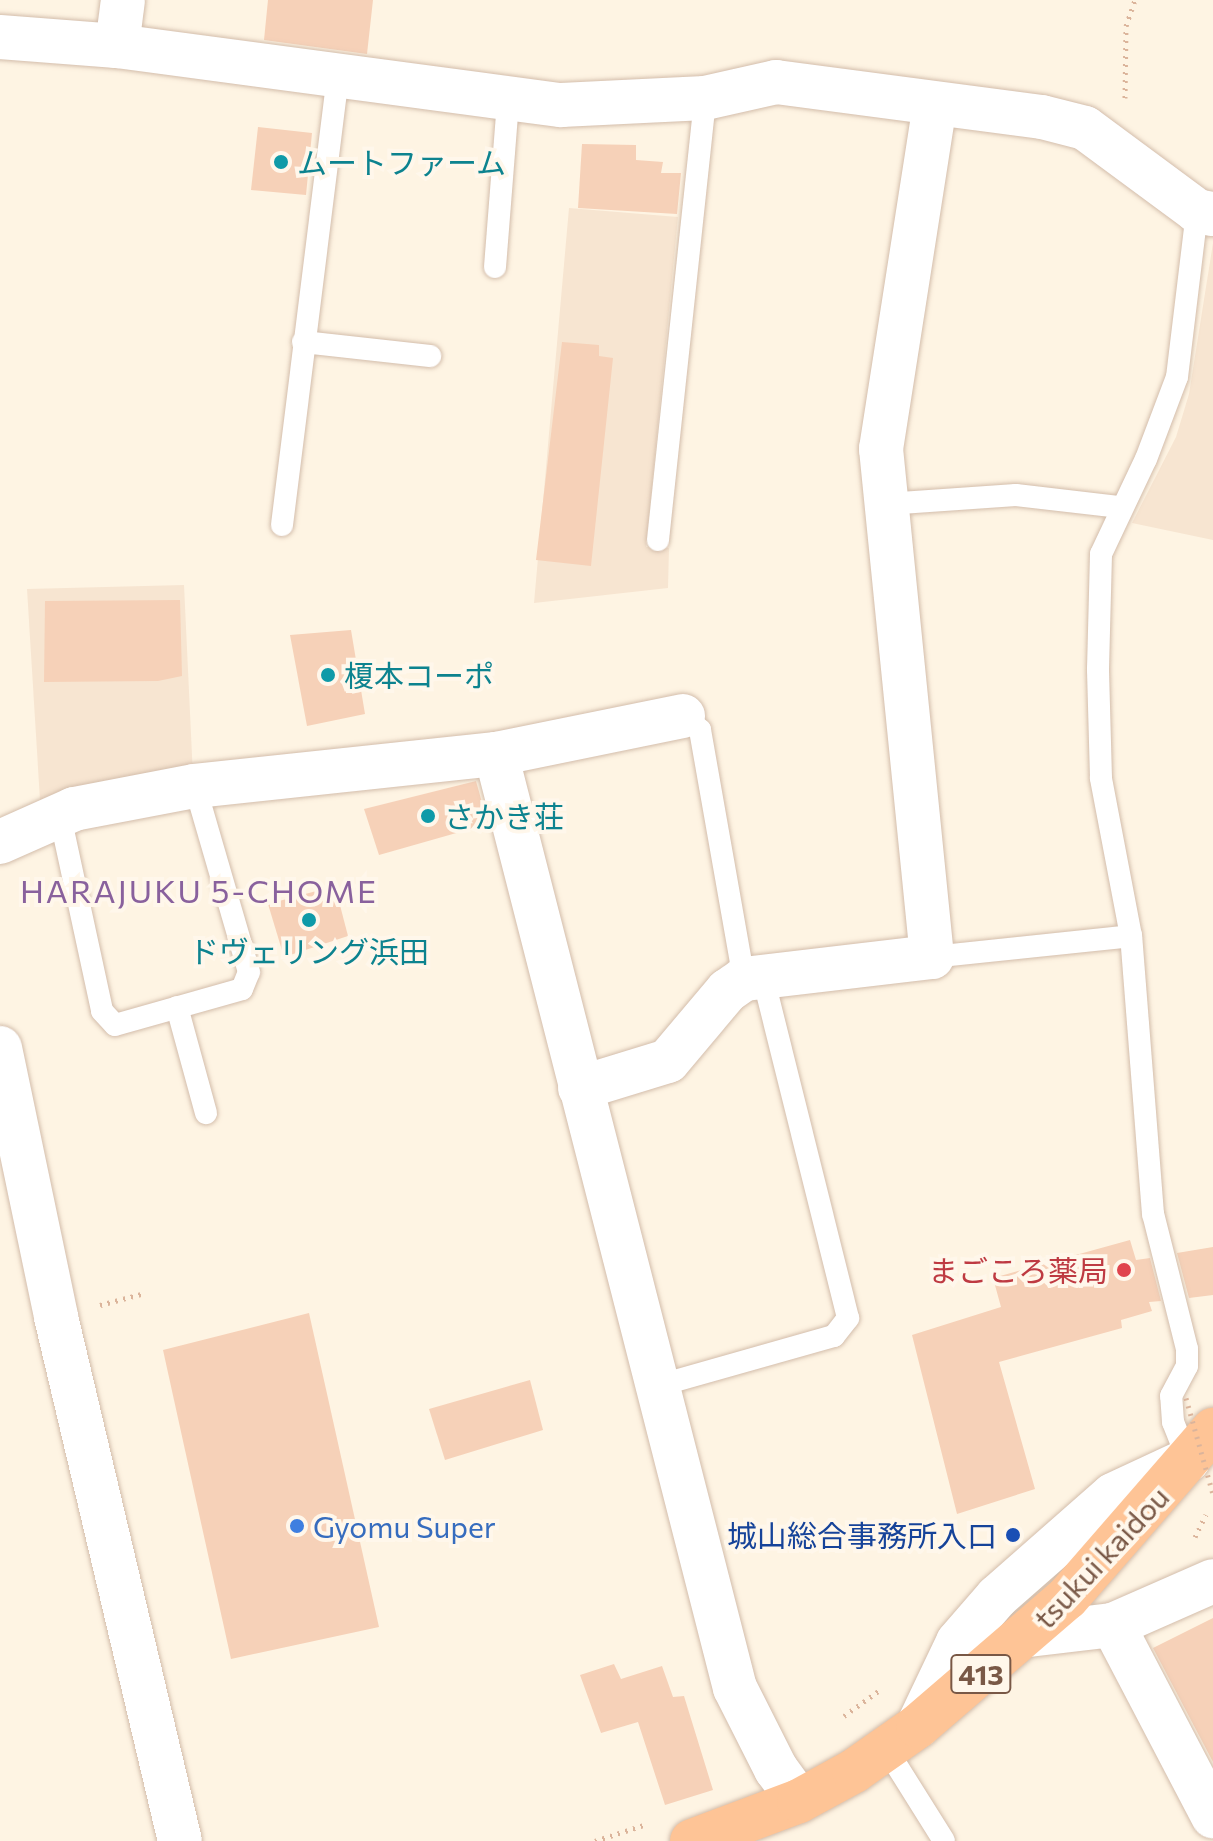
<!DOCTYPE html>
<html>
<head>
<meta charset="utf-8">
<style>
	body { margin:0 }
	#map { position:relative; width:1213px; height:1841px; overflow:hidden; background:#fef4e3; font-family:Commissioner,"Noto Sans JP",sans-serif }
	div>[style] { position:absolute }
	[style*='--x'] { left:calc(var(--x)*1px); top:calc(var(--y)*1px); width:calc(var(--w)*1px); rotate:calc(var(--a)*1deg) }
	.residential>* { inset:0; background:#f7e5d1 }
	.building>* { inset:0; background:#f6d1b8 }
	.path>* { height:5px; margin-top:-2.5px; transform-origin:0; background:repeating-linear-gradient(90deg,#dbb49b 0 2px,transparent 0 8px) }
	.roads { filter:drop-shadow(0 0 2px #d3bdab) drop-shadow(0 0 2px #d3bdab) }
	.service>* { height:22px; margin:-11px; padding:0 11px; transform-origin:11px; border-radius:11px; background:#fff }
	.minor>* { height:44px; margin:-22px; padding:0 22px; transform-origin:22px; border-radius:22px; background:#fff }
	.trunk>* { height:44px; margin:-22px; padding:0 22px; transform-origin:22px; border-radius:22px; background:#fec496 }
	.path-bridge>* { height:5px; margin-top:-2.5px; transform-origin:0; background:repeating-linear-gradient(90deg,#dbb49b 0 2px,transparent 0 8px) }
	.dots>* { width:22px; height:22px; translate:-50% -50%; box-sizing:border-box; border:4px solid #fff7eb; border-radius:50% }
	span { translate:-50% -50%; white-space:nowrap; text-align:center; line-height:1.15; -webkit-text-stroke:8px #fff7eb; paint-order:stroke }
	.shield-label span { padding:2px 6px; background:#fff7eb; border:2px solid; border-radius:6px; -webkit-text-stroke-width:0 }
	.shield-label { font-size:28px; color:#795846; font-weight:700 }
	.culture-label { font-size:30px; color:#0d838f }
	.left { translate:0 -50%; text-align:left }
	.health-label { font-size:30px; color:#be3a42 }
	.right { translate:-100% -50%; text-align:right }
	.shop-label { font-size:30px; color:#366cbe }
	.transit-label { font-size:30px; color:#164399 }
	.street-label { font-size:30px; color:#795846 }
	.neighbourhood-label { font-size:32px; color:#89619d; letter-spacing:2px }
</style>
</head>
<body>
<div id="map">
	<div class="residential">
		<div style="clip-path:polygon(569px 208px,678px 217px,646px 547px,669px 548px,668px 588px,534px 603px)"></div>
		<div style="clip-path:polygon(1213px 243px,1213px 540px,1132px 523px,1176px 437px,1189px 394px)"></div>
		<div style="clip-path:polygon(184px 585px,193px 777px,40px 800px,27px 589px)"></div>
	</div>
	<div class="building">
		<div style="clip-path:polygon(268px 0,373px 0,367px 54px,264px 40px)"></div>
		<div style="clip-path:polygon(258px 127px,312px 133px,306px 195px,251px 190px)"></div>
		<div style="clip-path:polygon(582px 144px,636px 145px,636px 160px,663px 162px,661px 173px,681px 173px,677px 214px,578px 208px)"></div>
		<div style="clip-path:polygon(562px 342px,599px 345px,599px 356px,613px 358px,591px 566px,536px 560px)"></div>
		<div style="clip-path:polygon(180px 600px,182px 676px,158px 681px,44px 682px,45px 601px)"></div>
		<div style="clip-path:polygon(351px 630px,365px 714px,307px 726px,290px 635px)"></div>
		<div style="clip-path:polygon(476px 781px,488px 824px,379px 855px,364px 809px)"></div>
		<div style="clip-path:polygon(335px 886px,348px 936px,284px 957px,268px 904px)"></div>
		<div style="clip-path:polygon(1130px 1240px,1136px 1260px,1150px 1258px,1161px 1301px,1149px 1302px,1152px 1311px,1121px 1320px,1122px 1328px,999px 1362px,1035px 1489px,957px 1514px,912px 1335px,1001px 1307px,993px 1278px)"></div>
		<div style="clip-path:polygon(1213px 1247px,1213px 1295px,1189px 1298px,1177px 1253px)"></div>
		<div style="clip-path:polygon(309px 1313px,379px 1627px,231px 1659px,163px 1350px)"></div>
		<div style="clip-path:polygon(530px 1380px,543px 1430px,445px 1460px,429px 1409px)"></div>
		<div style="clip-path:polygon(1213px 1618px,1213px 1762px,1153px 1648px)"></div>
		<div style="clip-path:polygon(614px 1664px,621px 1679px,662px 1666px,673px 1697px,684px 1696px,713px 1790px,665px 1805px,638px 1722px,601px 1733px,580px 1675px)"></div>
	</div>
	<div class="path">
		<div style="--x:1125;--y:98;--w:72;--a:-89.2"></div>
		<div style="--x:1126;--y:26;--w:28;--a:-71"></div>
		<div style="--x:100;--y:1305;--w:47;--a:-14.9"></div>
		<div style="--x:1195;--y:1537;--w:25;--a:-64"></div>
		<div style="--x:844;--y:1716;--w:46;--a:-36.1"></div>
		<div style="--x:595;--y:1841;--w:55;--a:-18.1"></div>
	</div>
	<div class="roads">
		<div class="service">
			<div style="--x:495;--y:267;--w:167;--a:-85.5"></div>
			<div style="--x:303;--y:342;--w:128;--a:6.3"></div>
			<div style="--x:886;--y:504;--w:130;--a:-4"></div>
			<div style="--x:1016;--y:495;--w:105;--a:6.6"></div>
			<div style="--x:282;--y:525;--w:450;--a:-82.9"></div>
			<div style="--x:658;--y:540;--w:444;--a:-83.9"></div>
			<div style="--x:683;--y:716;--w:22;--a:39"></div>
			<div style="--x:700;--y:730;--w:253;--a:80"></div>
			<div style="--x:60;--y:816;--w:199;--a:77.8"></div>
			<div style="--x:102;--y:1011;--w:19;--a:47"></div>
			<div style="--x:115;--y:1025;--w:132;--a:-15.8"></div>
			<div style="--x:242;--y:989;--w:18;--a:-68"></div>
			<div style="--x:249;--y:972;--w:194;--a:-106.2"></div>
			<div style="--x:932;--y:957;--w:200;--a:-6"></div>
			<div style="--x:177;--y:1007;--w:110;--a:74.7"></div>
			<div style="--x:657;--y:1386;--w:184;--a:-15.8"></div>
			<div style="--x:834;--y:1336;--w:23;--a:-52"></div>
			<div style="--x:848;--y:1318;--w:351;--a:-104"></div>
			<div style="--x:1188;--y:1460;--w:41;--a:-111.5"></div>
			<div style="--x:1173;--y:1422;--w:26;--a:-94"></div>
			<div style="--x:1171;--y:1396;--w:34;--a:-62"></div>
			<div style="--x:1187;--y:1366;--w:17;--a:-90"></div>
			<div style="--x:1187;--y:1349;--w:139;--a:-104.1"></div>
			<div style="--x:1153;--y:1214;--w:279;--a:-94.5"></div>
			<div style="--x:1131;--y:936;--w:161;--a:-100.8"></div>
			<div style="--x:1101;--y:778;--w:109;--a:-91.6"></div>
			<div style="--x:1098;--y:669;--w:115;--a:-88.5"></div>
			<div style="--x:1101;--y:554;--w:105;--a:-64.7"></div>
			<div style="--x:1146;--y:459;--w:88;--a:-69.3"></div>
			<div style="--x:1177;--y:377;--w:167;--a:-83.1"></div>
			<div style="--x:887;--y:1750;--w:107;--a:57.9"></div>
		</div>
		<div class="minor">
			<div style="--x:0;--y:37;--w:117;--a:4.4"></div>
			<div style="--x:117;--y:46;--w:448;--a:7.6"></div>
			<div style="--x:561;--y:105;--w:144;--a:-2.8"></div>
			<div style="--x:705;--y:98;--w:73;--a:-12.7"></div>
			<div style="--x:776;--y:82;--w:268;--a:7.5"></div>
			<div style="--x:1042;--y:117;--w:44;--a:14.3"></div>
			<div style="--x:1085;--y:128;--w:139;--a:36.5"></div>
			<div style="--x:1197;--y:211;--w:16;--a:11"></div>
			<div style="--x:117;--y:46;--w:46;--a:-82.6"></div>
			<div style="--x:683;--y:716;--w:191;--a:168.5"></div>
			<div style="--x:496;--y:754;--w:964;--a:75.65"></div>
			<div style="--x:735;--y:1688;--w:91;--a:63.2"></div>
			<div style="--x:776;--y:1769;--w:39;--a:54"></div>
			<div style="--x:0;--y:842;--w:81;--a:-24"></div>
			<div style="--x:74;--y:809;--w:123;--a:-10.8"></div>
			<div style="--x:195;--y:786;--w:303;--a:-6.1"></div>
			<div style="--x:0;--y:1048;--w:275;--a:78.2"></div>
			<div style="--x:56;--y:1317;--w:538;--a:76.69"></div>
			<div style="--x:580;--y:1088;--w:92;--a:-17.1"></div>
			<div style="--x:668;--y:1061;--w:92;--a:-49.9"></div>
			<div style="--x:727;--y:991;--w:21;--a:-35"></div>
			<div style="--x:744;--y:979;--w:189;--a:-6.7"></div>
			<div style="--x:932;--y:957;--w:511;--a:-95.73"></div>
			<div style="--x:881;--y:449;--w:349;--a:-81.1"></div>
			<div style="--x:1113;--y:1625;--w:216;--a:62.4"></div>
			<div style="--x:1029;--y:1635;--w:85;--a:-6.8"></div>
			<div style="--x:1113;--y:1625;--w:109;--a:-23.7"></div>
			<div style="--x:918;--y:1726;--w:93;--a:-64.5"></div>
			<div style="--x:958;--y:1642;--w:60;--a:-49.1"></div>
			<div style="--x:997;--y:1597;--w:154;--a:-41.3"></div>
			<div style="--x:1113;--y:1495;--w:83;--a:-25"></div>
		</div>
		<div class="trunk">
			<div style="--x:692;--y:1841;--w:114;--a:-20.5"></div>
			<div style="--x:799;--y:1801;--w:63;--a:-28.6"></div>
			<div style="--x:854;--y:1771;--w:78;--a:-35.1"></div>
			<div style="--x:918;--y:1726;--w:196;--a:-40.7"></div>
			<div style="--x:1067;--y:1598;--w:223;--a:-49"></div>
		</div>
	</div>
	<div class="path-bridge">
		<div style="--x:1186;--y:1398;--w:100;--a:74.3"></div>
	</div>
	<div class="dots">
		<div style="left:281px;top:162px;background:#0f9aa8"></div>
		<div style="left:328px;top:675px;background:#0f9aa8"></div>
		<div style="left:428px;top:816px;background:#0f9aa8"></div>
		<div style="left:309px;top:920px;background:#0f9aa8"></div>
		<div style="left:1124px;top:1270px;background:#e0444e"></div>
		<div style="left:297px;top:1526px;background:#3f7fe0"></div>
		<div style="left:1013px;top:1535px;background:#1a4fb4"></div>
	</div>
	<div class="shield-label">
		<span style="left:981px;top:1674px">413</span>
	</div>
	<div class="culture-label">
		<span class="left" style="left:297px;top:162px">ムートファーム</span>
		<span class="left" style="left:344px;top:675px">榎本コーポ</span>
		<span class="left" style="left:444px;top:816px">さかき荘</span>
		<span style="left:309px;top:951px">ドヴェリング浜田</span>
	</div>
	<div class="health-label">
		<span class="right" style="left:1108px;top:1270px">まごころ薬局</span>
	</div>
	<div class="shop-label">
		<span class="left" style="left:313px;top:1526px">Gyomu Super</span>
	</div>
	<div class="transit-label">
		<span class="right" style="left:997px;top:1535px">城山総合事務所入口</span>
	</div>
	<div class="street-label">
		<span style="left:1101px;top:1557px;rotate:-47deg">tsukui kaidou</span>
	</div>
	<div class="neighbourhood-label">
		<span style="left:199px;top:890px">HARAJUKU 5-CHOME</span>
	</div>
</div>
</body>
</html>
